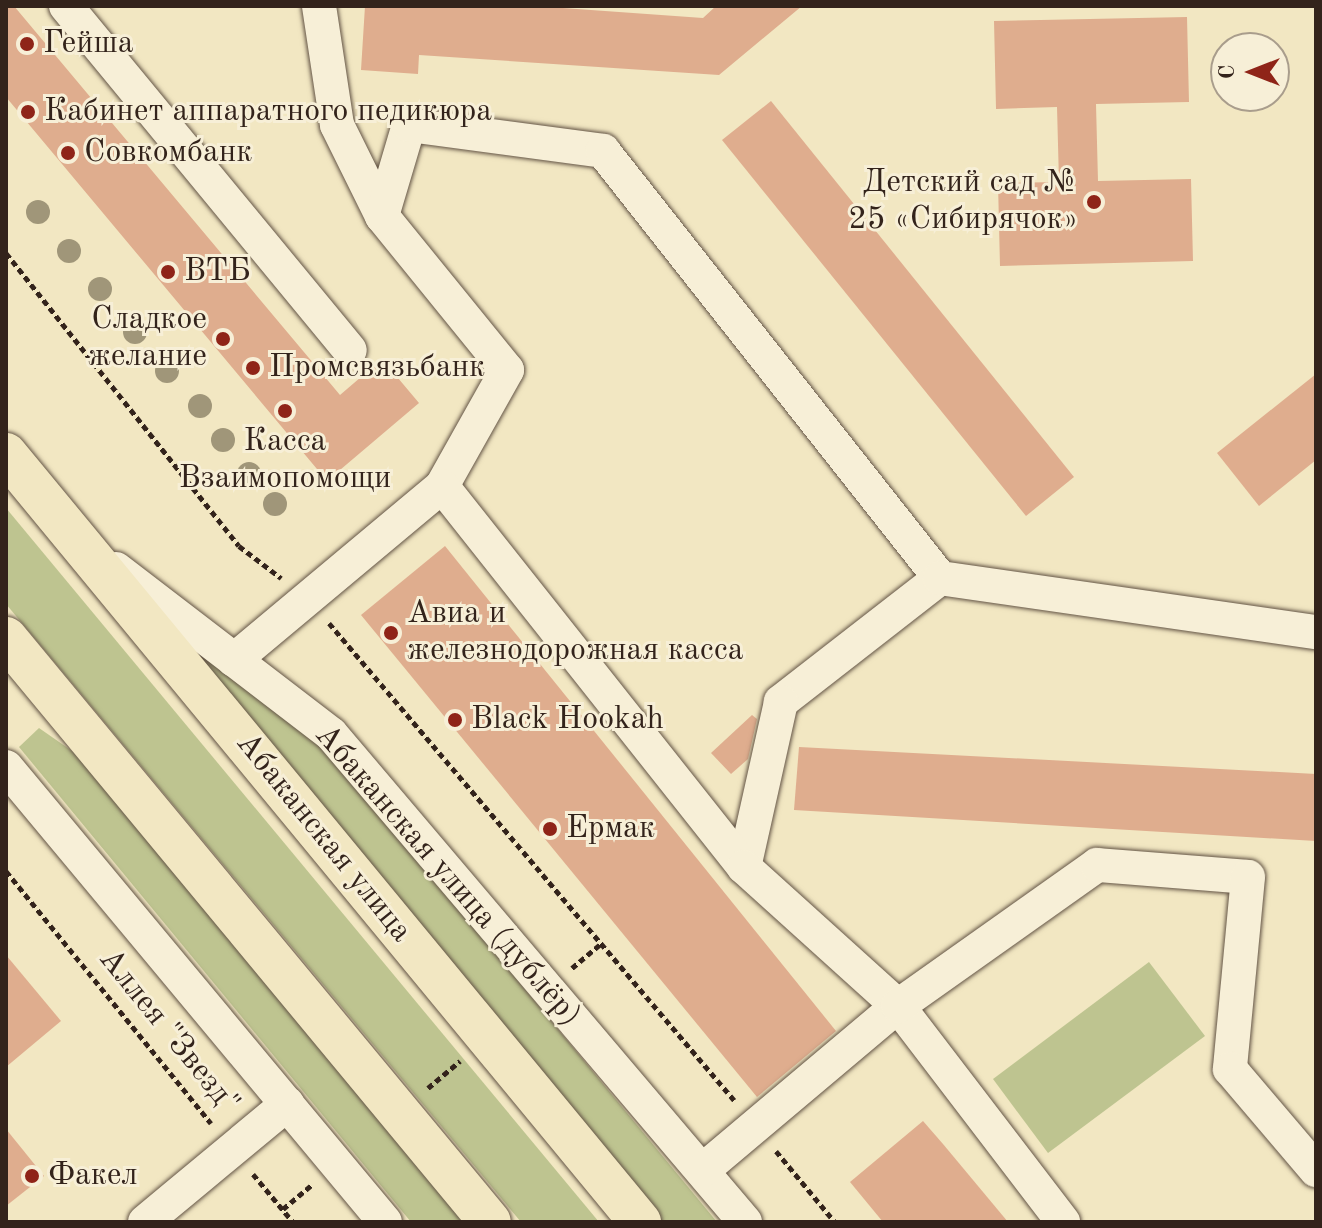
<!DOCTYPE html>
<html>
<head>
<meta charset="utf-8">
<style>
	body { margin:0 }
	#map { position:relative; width:1322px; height:1228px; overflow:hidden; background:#f2e7c2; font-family:"Old Standard TT",serif }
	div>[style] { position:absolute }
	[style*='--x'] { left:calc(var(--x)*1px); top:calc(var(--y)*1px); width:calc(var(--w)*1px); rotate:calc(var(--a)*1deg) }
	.green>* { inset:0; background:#bec490 }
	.building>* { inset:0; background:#dfad8e }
	.path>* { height:5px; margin-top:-2.5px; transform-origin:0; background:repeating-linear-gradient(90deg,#33231b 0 6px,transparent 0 10px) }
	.roads { filter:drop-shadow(0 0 2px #635445) drop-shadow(0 0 2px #635445) }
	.minor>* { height:34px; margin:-17px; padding:0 17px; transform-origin:17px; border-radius:17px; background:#f7efd7 }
	.major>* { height:42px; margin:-21px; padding:0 21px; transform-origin:21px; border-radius:21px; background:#f2e7c2 }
	.trees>* { width:24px; height:24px; margin:-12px; border-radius:50%; background:#a09679 }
	.dots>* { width:22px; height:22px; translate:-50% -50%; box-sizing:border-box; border:4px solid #f7efd7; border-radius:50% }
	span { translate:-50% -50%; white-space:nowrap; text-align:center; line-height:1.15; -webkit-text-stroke:6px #f7efd7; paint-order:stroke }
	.poi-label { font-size:32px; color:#33231b }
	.left { translate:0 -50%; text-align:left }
	.right { translate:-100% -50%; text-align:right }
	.street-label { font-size:32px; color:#33231b }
	.frame { position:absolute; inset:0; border:8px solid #33231b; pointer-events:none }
	.north { position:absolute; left:1210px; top:32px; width:80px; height:80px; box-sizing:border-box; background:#f7efd7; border:2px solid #a99d8c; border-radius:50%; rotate:270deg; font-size:22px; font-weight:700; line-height:32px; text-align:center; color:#33231b }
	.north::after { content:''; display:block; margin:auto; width:28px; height:36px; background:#8f2418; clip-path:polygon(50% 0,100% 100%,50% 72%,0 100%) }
</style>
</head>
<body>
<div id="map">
	<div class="green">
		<div style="clip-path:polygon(6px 508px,599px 1222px,521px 1222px,6px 604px)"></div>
		<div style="clip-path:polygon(177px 639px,203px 647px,339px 764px,717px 1222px,658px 1222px)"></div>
		<div style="clip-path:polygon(39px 728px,98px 769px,470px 1222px,411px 1222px,19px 747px)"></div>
		<div style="clip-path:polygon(1149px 962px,1205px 1036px,1048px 1153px,993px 1079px)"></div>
	</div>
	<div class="building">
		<div style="clip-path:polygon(6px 6px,14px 6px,340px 395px,382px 359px,419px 403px,327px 481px,6px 97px)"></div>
		<div style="clip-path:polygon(365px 6px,535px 6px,703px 18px,716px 6px,802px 6px,719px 75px,419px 55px,418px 74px,361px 70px)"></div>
		<div style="clip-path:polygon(1187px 17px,1189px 102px,1096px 104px,1098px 181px,1191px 179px,1193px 261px,1000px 266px,998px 183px,1059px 182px,1057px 107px,996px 109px,994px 21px)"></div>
		<div style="clip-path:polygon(771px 101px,1074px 477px,1026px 516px,722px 140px)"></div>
		<div style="clip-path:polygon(1316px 374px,1316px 460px,1259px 506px,1217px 453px)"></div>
		<div style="clip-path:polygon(445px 546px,836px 1031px,757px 1097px,361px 615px)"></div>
		<div style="clip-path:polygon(752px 715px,757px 719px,748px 759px,731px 774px,711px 753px)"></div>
		<div style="clip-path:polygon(799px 747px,1316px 774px,1316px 841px,794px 810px)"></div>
		<div style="clip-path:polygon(6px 955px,61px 1021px,6px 1067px)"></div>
		<div style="clip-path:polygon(923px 1121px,943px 1144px,1008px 1222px,883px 1222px,850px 1182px)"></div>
		<div style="clip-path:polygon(6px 1129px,44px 1176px,6px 1206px)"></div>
	</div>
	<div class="path">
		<div style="--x:6;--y:253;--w:374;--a:51.5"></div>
		<div style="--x:239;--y:546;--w:53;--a:37.3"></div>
		<div style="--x:329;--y:623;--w:626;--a:49.67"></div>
		<div style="--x:6;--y:871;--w:325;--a:50.9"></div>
		<div style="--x:572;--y:968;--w:39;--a:-40"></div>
		<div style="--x:428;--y:1088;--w:42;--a:-40.2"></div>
		<div style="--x:776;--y:1151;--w:92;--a:50.3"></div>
		<div style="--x:253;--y:1174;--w:62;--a:50.2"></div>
		<div style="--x:283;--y:1209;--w:39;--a:-40"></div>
	</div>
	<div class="roads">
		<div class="minor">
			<div style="--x:66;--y:6;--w:446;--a:50.5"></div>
			<div style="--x:319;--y:6;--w:120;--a:81.4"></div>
			<div style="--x:337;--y:125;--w:102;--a:63.7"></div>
			<div style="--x:442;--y:486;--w:133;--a:-60.7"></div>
			<div style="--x:507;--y:370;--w:198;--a:-129.1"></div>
			<div style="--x:382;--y:216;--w:95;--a:-73.5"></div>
			<div style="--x:409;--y:125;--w:196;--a:7.6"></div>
			<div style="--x:603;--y:151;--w:544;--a:51.72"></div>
			<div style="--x:940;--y:578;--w:202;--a:142.1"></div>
			<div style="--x:781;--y:702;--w:169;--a:102.6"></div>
			<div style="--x:116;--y:569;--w:271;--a:37.5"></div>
			<div style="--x:331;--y:734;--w:640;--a:49.69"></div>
			<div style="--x:940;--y:578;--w:380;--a:8.2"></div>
			<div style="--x:234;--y:660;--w:271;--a:-39.9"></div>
			<div style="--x:442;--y:486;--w:486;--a:51.6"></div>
			<div style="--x:744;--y:867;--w:207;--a:42.1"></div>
			<div style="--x:898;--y:1006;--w:272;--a:52.6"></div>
			<div style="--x:6;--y:767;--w:592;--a:50.21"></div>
			<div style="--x:703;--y:1170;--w:255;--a:-40.1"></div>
			<div style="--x:898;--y:1006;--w:244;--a:-35.3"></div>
			<div style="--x:1097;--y:865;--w:151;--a:4.5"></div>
			<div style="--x:1248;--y:877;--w:193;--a:95.4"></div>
			<div style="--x:1230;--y:1069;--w:133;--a:49.6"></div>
			<div style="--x:145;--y:1222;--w:185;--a:-39.7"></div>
		</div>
		<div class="major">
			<div style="--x:6;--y:454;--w:996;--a:50.46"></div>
			<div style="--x:6;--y:638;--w:758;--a:50.35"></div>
		</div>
	</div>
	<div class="trees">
		<div style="left:38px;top:212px"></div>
		<div style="left:69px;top:251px"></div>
		<div style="left:100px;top:289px"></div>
		<div style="left:135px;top:332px"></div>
		<div style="left:167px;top:371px"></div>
		<div style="left:200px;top:406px"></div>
		<div style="left:223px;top:440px"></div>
		<div style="left:249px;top:474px"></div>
		<div style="left:275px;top:504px"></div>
	</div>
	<div class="dots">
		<div style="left:27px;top:44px;background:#8f2418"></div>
		<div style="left:28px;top:112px;background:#8f2418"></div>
		<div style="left:68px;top:153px;background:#8f2418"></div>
		<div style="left:1094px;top:202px;background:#8f2418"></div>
		<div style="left:168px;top:272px;background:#8f2418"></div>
		<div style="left:223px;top:339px;background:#8f2418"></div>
		<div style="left:253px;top:368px;background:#8f2418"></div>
		<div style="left:285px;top:411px;background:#8f2418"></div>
		<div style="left:391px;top:633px;background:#8f2418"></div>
		<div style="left:455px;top:720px;background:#8f2418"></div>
		<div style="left:550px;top:829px;background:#8f2418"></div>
		<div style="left:32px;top:1176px;background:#8f2418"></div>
	</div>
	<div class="poi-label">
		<span class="left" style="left:43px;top:44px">Гейша</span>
		<span class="left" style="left:44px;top:112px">Кабинет аппаратного педикюра</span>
		<span class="left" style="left:84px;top:153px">Совкомбанк</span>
		<span class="right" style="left:1078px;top:202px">Детский сад №<br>25 «Сибирячок»</span>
		<span class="left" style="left:184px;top:272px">ВТБ</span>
		<span class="right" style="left:207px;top:339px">Сладкое<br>желание</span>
		<span class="left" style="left:269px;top:368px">Промсвязьбанк</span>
		<span style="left:285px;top:461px">Касса<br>Взаимопомощи</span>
		<span class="left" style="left:407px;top:633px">Авиа и<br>железнодорожная касса</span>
		<span class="left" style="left:471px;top:720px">Black Hookah</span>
		<span class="left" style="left:566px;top:829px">Ермак</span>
		<span class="left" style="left:48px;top:1176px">Факел</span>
	</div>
	<div class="street-label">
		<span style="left:323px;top:838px;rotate:51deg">Абаканская улица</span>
		<span style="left:447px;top:876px;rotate:49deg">Абаканская улица (дублёр)</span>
		<span style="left:168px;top:1032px;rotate:51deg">Аллея "Звезд"</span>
	</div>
	<div class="frame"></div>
	<div class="north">С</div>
</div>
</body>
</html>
